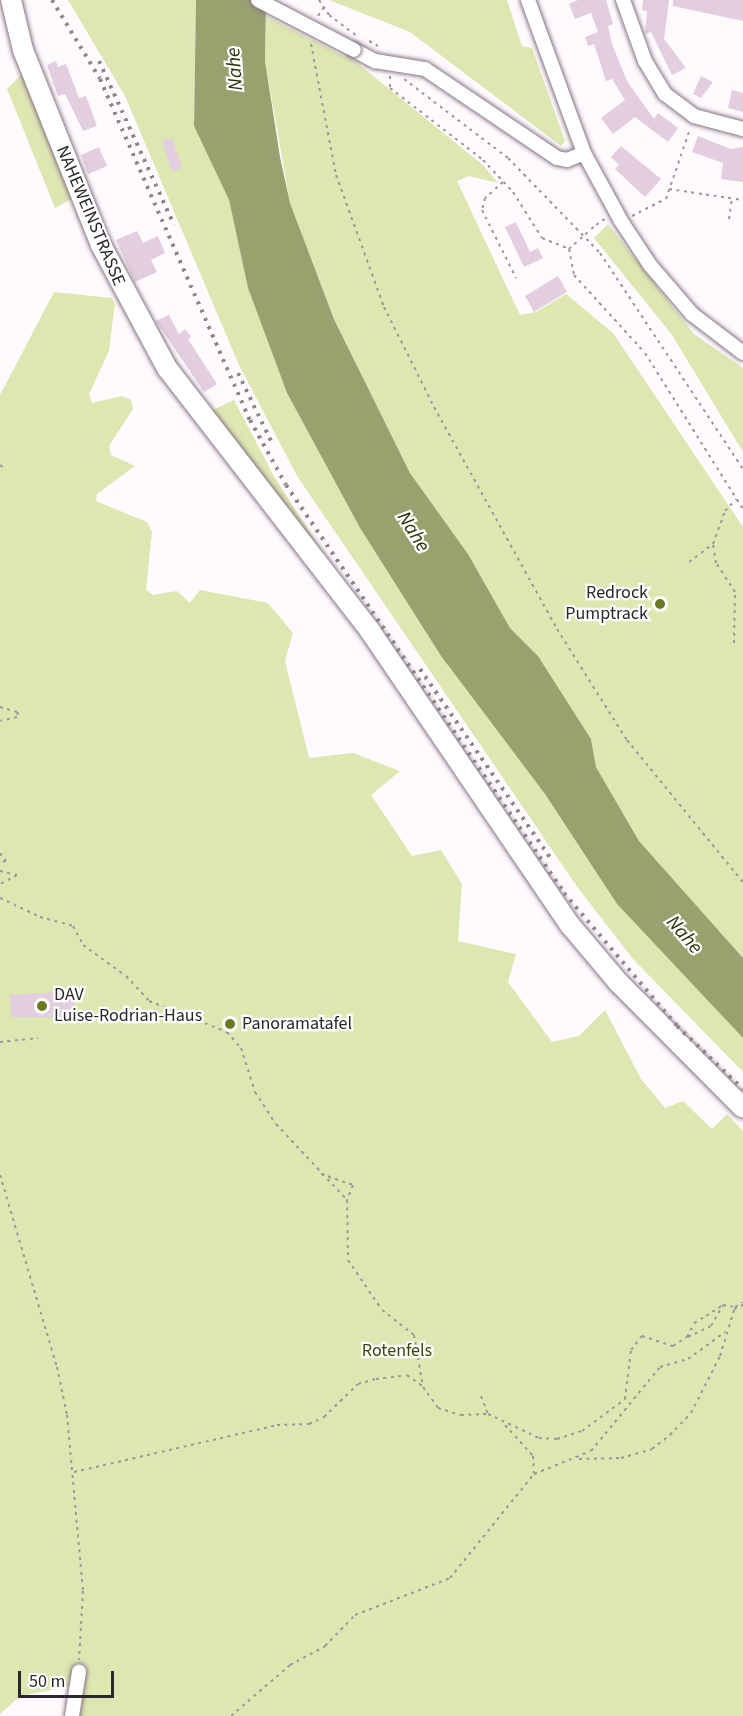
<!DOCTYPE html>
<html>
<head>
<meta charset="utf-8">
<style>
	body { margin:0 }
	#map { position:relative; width:743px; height:1716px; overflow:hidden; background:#fefafd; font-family:"Source Sans 3",sans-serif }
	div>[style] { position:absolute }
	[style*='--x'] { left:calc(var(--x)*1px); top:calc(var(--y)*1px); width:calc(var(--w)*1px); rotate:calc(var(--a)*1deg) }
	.green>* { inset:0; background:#dde7b2 }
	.water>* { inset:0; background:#98a26f }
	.building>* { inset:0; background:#e2cede }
	.path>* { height:2px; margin-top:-1px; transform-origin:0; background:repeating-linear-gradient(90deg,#9d979c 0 3px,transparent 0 7.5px) }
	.roads { filter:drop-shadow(0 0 2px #877483) drop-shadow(0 0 2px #877483) }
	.minor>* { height:14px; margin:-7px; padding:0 7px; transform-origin:7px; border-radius:7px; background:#fff }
	.secondary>* { height:20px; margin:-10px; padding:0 10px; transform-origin:10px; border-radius:10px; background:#fff }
	.rail>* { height:4px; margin-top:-2px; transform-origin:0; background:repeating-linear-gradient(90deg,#8d878c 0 3px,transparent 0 9px) }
	.path-bridge>* { height:2px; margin-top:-1px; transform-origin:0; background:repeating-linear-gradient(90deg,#9d979c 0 3px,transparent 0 7.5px) }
	.bridges { filter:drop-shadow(0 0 2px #877483) drop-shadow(0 0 2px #877483) }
	.minor-bridge>* { height:14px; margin:-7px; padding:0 7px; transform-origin:7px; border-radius:7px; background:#fff }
	.dots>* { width:16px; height:16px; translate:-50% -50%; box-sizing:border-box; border:3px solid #fff; border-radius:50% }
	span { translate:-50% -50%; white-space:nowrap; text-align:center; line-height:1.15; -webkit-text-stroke:4.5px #fff; paint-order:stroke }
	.street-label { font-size:18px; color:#2d252c }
	.poi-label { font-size:18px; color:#2d252c }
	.right { translate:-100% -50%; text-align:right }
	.left { translate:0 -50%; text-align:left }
	.park-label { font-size:18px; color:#3d4506 }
	.water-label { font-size:20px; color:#2b3108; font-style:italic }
	.scale { position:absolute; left:18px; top:1671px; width:96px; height:27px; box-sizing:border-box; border:3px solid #2d252c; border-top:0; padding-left:8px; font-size:18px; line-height:21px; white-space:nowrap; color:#2d252c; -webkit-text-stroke:4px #fff; paint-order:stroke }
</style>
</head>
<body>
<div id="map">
	<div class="green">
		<div style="clip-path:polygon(68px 0,196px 0,194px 126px,229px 200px,248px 288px,287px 393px,360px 528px,441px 656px,545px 794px,617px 904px,743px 1038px,743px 1072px,633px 959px,578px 888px,297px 476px,239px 365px,125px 96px)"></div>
		<div style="clip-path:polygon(329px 0,507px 0,522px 46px,532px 48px,565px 141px,561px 146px,410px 32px)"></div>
		<div style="clip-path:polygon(266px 16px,357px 63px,483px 165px,498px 183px,469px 176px,457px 181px,520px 315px,536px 312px,566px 294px,613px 333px,743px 527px,743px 958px,639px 841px,596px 767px,591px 739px,538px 656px,510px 628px,468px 554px,410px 473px,334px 318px,290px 203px,265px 61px)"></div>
		<div style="clip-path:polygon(23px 73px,75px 197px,55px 208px,7px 89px)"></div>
		<div style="clip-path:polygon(608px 224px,694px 334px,743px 368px,743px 452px,672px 335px,594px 238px)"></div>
		<div style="clip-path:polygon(54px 292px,112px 298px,115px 304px,109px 351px,89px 394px,92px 403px,122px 396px,131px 400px,133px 409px,109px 446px,111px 455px,135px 466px,97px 494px,96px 501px,147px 522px,152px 532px,146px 590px,153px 595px,177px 591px,190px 603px,200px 590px,268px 603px,293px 633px,285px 661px,309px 758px,353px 753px,400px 771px,371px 795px,412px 856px,441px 850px,462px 884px,458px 941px,516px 954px,508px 982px,552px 1042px,579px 1036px,605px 1010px,641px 1079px,665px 1108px,683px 1101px,712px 1129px,727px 1114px,743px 1131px,743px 1716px,69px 1716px,72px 1686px,20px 1696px,0 1714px,0 395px)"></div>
		<div style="clip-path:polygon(234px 400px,275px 478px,333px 568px,206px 413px)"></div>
	</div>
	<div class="water">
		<div style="clip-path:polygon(196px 0,266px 0,265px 61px,280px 157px,290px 203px,334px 319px,410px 473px,468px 554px,510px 628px,538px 656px,591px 739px,596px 767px,639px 841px,743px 958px,743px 1038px,617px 904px,545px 794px,441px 656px,360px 528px,287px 393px,248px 288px,229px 200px,194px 126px)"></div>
	</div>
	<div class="building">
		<div style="clip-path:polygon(578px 0,606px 0,613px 24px,608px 26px,612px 44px,627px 81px,654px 119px,658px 113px,678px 128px,668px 142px,635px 117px,613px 134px,601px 118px,625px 100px,612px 79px,606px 81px,594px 44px,588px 46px,585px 37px,598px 32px,591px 13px,575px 19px,569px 4px)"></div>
		<div style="clip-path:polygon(643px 0,669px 0,664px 39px,686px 68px,672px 75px,651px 32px,645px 34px,647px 11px,642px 10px)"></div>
		<div style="clip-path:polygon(673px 0,743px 0,743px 21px,673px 6px)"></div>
		<div style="clip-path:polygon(56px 61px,58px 67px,66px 64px,79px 98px,86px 96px,97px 126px,83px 131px,65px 94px,58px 96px,47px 65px)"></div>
		<div style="clip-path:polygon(701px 76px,713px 82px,701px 98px,693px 94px)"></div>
		<div style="clip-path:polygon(732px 90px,743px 93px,743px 112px,728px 108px)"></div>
		<div style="clip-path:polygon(698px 136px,731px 149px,743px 147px,743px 182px,721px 179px,723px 163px,692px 152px)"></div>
		<div style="clip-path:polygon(172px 138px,182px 168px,172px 172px,162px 141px)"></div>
		<div style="clip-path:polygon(621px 146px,661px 179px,645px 197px,615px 169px,619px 165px,611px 157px)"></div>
		<div style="clip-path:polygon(99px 147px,107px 166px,88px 174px,81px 155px)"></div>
		<div style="clip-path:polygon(516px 222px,530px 252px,538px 248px,543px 258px,524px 267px,505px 227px)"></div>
		<div style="clip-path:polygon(137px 231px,143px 243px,158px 236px,165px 253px,151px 260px,157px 272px,135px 282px,116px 240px)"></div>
		<div style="clip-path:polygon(558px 276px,567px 292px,534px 312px,525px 296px)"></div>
		<div style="clip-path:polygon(169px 315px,179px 334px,185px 329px,191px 337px,188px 339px,217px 384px,204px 392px,156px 321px)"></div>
		<div style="clip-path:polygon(61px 992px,76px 997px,70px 1018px,11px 1017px,10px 995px)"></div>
	</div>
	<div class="path">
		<div style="--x:319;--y:0;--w:18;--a:56"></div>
		<div style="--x:329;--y:15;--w:34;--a:37"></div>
		<div style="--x:318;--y:16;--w:11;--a:-56"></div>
		<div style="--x:369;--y:41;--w:15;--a:28"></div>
		<div style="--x:311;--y:44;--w:133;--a:79.2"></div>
		<div style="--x:336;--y:175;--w:140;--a:70"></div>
		<div style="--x:384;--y:307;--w:112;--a:63.4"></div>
		<div style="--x:434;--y:407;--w:254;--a:61"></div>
		<div style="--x:557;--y:629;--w:131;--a:57.8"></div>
		<div style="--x:627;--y:740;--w:183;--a:50.8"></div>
		<div style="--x:390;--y:76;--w:12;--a:90"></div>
		<div style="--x:390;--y:88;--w:118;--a:37.7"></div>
		<div style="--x:483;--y:160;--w:44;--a:46.8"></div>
		<div style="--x:513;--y:192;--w:54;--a:57.8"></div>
		<div style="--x:542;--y:238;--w:29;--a:22"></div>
		<div style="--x:569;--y:249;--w:26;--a:79"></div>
		<div style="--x:574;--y:275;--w:105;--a:47.7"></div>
		<div style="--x:645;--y:353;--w:184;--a:57.9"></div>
		<div style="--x:404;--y:79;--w:131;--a:37.2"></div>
		<div style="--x:508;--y:158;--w:132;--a:45.9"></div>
		<div style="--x:600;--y:253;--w:259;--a:56.5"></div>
		<div style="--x:503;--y:182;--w:24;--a:138"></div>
		<div style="--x:485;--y:198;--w:12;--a:104"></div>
		<div style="--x:482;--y:210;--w:76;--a:63.4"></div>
		<div style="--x:669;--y:189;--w:75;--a:8.5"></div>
		<div style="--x:632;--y:216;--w:38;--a:-27"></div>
		<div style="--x:666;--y:199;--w:74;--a:-71.1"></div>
		<div style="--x:729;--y:219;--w:21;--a:-82"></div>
		<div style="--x:596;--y:225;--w:12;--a:-35"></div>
		<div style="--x:0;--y:465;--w:5;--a:37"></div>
		<div style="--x:689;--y:562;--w:30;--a:-37"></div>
		<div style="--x:734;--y:643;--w:51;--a:-88.9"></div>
		<div style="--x:735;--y:592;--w:35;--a:-123"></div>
		<div style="--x:716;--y:563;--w:19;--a:-99"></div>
		<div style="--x:713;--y:544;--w:35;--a:-70"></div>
		<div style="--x:725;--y:511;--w:16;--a:-47"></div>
		<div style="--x:0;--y:707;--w:19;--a:16"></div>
		<div style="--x:18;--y:712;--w:5;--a:101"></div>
		<div style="--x:17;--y:717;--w:17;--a:167"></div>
		<div style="--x:0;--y:853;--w:10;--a:53"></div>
		<div style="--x:6;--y:861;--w:6;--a:171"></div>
		<div style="--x:0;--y:871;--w:17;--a:13"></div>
		<div style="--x:17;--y:875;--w:19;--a:152"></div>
		<div style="--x:0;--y:898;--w:44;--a:25.4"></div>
		<div style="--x:40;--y:917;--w:34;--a:15"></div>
		<div style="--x:73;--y:926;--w:21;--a:62"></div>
		<div style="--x:83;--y:945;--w:53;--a:35.8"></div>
		<div style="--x:126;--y:976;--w:34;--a:47"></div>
		<div style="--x:149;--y:1001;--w:84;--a:21.7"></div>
		<div style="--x:227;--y:1032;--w:21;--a:49"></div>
		<div style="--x:241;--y:1048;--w:46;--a:72.3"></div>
		<div style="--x:255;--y:1092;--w:38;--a:57"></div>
		<div style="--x:276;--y:1124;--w:104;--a:46.9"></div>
		<div style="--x:0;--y:1042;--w:38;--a:-6"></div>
		<div style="--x:321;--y:1174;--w:34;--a:19"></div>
		<div style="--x:353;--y:1185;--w:16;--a:112"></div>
		<div style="--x:347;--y:1200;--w:60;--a:89"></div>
		<div style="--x:348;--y:1260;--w:60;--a:55.8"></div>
		<div style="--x:382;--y:1310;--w:41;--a:38"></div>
		<div style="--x:414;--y:1335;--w:53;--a:80.2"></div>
		<div style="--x:423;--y:1387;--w:26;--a:54"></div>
		<div style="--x:438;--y:1408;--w:24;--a:17"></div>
		<div style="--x:461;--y:1415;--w:27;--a:-2"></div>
		<div style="--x:488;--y:1414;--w:56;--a:25.2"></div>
		<div style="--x:539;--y:1438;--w:18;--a:3"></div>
		<div style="--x:557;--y:1439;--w:26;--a:-18"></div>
		<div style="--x:582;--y:1431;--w:54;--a:-36.7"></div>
		<div style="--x:625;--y:1399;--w:49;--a:-83"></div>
		<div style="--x:631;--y:1350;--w:18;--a:-52"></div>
		<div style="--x:642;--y:1336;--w:33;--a:18"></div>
		<div style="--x:673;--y:1346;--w:17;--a:-33"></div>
		<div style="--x:687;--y:1337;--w:16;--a:-63"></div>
		<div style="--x:694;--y:1323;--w:14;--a:-30"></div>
		<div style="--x:706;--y:1316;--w:20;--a:-33"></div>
		<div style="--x:723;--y:1305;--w:12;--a:9"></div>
		<div style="--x:0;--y:1175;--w:200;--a:73.5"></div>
		<div style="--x:57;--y:1367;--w:49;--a:78.2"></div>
		<div style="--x:67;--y:1415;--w:177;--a:84.8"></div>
		<div style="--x:83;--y:1591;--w:69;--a:93.3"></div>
		<div style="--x:734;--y:1309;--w:10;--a:-24"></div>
		<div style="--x:688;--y:1337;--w:25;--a:-26"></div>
		<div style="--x:711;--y:1326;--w:24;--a:-60"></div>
		<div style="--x:481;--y:1396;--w:19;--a:69"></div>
		<div style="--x:505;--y:1425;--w:42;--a:47.9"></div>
		<div style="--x:533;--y:1456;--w:17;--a:87"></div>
		<div style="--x:579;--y:1459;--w:42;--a:-1.4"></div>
		<div style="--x:621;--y:1458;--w:32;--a:-16"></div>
		<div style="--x:652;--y:1449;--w:23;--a:-38"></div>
		<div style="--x:670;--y:1435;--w:30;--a:-46"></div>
		<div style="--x:691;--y:1413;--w:64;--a:-63"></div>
		<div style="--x:720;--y:1356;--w:51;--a:-73"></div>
		<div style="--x:735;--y:1307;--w:9;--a:-32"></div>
		<div style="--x:74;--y:1472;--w:208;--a:-13"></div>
		<div style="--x:277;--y:1425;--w:32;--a:-2"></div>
		<div style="--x:309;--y:1424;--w:17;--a:-25"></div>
		<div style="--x:324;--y:1417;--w:47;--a:-44.1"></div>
		<div style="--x:358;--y:1384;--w:19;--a:-16"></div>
		<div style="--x:376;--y:1379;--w:31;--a:-7"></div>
		<div style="--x:407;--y:1375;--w:19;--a:36"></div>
		<div style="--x:231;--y:1716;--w:78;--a:-40.8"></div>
		<div style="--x:290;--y:1665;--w:40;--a:-28"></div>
		<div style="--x:325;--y:1646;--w:43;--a:-45.9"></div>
		<div style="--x:355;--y:1615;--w:102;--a:-21.3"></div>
		<div style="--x:450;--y:1578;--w:134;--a:-51.1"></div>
		<div style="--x:534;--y:1474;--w:61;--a:-22"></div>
		<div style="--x:591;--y:1451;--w:109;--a:-50.6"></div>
		<div style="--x:660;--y:1367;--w:29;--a:-16"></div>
		<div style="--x:688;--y:1359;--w:46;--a:-36.1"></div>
	</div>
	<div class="roads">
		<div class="minor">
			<div style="--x:528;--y:0;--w:163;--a:69.9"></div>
			<div style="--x:584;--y:153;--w:77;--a:61.4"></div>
			<div style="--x:621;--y:221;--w:53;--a:56.6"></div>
			<div style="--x:650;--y:265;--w:65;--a:49.4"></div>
			<div style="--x:692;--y:314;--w:64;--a:37.4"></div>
			<div style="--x:623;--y:0;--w:65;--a:70.2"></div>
			<div style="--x:645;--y:61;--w:39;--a:59"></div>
			<div style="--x:665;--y:94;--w:36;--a:37"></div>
			<div style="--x:694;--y:116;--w:51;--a:14.9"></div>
			<div style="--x:354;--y:50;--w:24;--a:28"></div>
			<div style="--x:375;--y:61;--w:51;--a:9.1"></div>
			<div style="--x:425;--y:69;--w:159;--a:34"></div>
			<div style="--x:557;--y:158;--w:10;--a:11"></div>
			<div style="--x:567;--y:160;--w:18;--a:-22"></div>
			<div style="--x:72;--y:1716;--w:45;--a:-81"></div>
		</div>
		<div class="secondary">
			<div style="--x:11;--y:0;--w:51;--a:76.5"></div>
			<div style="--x:23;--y:50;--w:210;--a:68.2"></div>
			<div style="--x:101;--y:245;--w:140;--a:61.8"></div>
			<div style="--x:167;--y:368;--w:332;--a:52.3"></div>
			<div style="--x:370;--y:631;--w:356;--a:55.8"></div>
			<div style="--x:570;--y:925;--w:75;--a:49.9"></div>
			<div style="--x:618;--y:982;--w:177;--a:45.2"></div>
		</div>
	</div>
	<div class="rail">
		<div style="--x:52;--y:0;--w:92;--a:58.7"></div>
		<div style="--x:100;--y:79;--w:373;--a:66.3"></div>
		<div style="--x:250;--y:420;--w:74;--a:61"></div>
		<div style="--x:286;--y:485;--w:494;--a:55.7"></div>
		<div style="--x:564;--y:893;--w:175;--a:49.6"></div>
		<div style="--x:677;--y:1026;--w:91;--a:43.7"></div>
		<div style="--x:99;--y:61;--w:180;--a:65.4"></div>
		<div style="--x:238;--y:373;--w:76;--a:64.1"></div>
		<div style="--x:420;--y:669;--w:231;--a:55.4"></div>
	</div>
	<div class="path-bridge">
		<div style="--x:569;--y:249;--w:36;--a:-42"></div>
	</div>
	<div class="bridges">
		<div class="minor-bridge">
			<div style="--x:258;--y:0;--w:108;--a:27.5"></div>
		</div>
	</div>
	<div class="dots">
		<div style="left:660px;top:604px;background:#6b7723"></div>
		<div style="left:42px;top:1006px;background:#6b7723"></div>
		<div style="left:230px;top:1024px;background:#6b7723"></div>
	</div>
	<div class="street-label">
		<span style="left:90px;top:216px;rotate:67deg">NAHEWEINSTRASSE</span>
	</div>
	<div class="poi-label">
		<span class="right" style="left:648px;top:604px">Redrock<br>Pumptrack</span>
		<span class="left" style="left:54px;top:1006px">DAV<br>Luise-Rodrian-Haus</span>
		<span class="left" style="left:242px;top:1024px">Panoramatafel</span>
	</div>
	<div class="park-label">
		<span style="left:397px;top:1351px">Rotenfels</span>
	</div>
	<div class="water-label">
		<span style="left:235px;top:69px;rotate:-94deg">Nahe</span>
		<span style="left:413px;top:532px;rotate:58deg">Nahe</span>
		<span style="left:684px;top:935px;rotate:49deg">Nahe</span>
	</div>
	<div class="scale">50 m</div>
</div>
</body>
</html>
